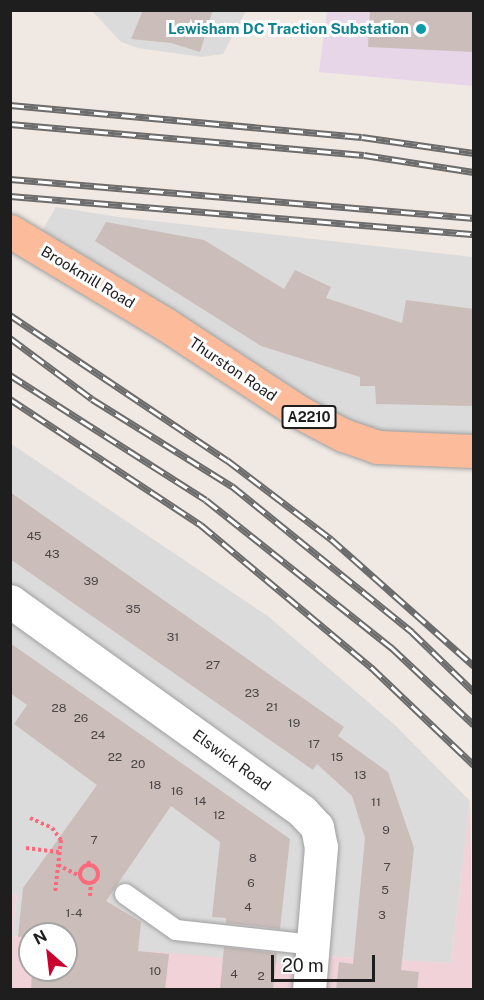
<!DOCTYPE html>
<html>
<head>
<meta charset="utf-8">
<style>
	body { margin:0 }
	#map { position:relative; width:484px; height:1000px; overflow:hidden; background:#efe8e3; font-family:"Public Sans",sans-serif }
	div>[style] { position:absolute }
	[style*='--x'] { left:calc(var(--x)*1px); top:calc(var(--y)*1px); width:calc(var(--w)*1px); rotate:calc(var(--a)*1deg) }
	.residential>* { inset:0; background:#dcdbdb }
	.commercial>* { inset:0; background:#f0d2d8 }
	.industrial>* { inset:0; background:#e7d5e8 }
	.building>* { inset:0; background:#cbbdba }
	.path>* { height:4px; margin-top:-2px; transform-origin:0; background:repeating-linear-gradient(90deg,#fb697b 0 3px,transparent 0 6px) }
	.path>.ring { margin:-2px; padding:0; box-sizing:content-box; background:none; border:4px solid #fb697b; border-radius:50% }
	.roads { filter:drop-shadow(0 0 2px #9f9f9f) drop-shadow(0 0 2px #9f9f9f) }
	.service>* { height:20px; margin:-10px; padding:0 10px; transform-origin:10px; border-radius:10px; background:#fff }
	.minor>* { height:33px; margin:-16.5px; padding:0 16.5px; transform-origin:16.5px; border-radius:16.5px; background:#fff }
	.primary>* { height:33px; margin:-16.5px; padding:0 16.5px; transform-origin:16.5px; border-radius:16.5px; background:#fcbc9b }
	.rail>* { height:7px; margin-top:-3.5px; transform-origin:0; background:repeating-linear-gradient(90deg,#fff 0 14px,#6c6c6c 0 28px); box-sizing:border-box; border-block:2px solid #6c6c6c }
	.dots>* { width:16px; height:16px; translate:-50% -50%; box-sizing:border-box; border:3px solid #fff; border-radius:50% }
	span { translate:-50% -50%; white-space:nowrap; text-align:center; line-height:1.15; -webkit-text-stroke:6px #fff; paint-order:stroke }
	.number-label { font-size:12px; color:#494645 }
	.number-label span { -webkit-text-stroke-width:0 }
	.shield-label span { padding:2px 4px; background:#fff; border:2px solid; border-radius:4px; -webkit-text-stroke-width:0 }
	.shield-label { font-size:14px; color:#1e1e1e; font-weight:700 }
	.culture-label { font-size:15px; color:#0d838f; font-weight:700 }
	.right { translate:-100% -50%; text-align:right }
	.street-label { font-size:15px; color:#1e1e1e }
	.frame { position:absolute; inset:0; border:12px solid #1e1e1e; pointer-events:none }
	.north { position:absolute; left:18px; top:922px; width:60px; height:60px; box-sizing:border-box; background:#fff; border:2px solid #a5a5a5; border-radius:50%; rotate:332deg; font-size:16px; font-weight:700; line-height:24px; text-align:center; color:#1e1e1e }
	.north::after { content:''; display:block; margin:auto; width:21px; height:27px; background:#cb002f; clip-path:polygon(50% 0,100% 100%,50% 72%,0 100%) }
	.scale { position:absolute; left:271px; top:955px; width:104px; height:27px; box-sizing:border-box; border:3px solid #1e1e1e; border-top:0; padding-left:8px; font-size:18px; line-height:21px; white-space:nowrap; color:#1e1e1e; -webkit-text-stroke:4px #fff; paint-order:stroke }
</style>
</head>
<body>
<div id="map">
	<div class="residential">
		<div style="clip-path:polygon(92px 11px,246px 11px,223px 54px,202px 57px,138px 48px,121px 42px)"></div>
		<div style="clip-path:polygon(56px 207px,118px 217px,473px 257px,473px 437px,375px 432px,336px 420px,41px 233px)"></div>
		<div style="clip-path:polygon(10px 443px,269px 617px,396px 726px,470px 801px,451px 963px,326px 956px,326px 967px,149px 952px,144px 982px,66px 934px,12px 936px,17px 895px,10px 894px)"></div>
	</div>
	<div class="commercial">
		<div style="clip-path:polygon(470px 801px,473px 989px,11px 989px,10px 894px,17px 895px,12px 936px,30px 938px,30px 970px,66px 970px,144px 982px,149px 951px,325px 967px,326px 956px,451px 963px)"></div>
	</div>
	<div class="industrial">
		<div style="clip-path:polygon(327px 11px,473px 11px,473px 86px,319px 72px)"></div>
	</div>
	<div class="building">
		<div style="clip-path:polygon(143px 10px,213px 10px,200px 52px,171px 43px,131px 39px)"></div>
		<div style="clip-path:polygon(370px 10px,474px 10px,474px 52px,368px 47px)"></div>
		<div style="clip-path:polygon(106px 222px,204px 240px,284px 289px,295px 270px,331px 287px,326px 298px,402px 323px,406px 300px,474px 309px,474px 406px,376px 404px,375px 386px,360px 386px,360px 377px,261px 346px,95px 241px)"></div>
		<div style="clip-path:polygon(10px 492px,344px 727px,338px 736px,388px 772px,414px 848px,401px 970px,419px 972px,417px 990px,336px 990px,339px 962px,353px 964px,365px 838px,352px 796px,317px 764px,313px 770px,10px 559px)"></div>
		<div style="clip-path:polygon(10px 643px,290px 839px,280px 929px,226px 923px,226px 918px,212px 917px,220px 842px,171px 806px,106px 901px,141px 922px,138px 951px,169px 954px,165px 990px,31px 990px,32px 970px,66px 970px,66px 934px,18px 937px,23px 888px,97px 785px,14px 724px,27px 705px,10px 693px)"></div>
		<div style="clip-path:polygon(224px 947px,277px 953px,273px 990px,220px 990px)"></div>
	</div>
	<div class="path">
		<div style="--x:30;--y:818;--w:24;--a:24"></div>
		<div style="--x:52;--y:828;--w:15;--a:53"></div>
		<div style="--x:61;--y:840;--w:53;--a:96.5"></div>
		<div style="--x:26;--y:848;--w:34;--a:7"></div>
		<div style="--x:88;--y:861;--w:5;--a:68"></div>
		<div style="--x:58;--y:865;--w:25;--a:27"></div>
		<div class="ring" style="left:80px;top:865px;width:14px;height:14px"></div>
		<div style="--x:90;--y:896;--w:14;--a:-86"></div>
	</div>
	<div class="roads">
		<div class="service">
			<div style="--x:125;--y:894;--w:62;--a:35.2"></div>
			<div style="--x:176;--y:930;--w:138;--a:6.2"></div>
		</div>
		<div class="minor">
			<div style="--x:10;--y:601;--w:360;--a:35.7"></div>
			<div style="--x:302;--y:811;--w:22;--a:47"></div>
			<div style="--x:317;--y:827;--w:20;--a:79"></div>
			<div style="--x:321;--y:847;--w:144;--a:94.8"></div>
		</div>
		<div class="primary">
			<div style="--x:10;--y:231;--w:181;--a:31"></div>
			<div style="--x:165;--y:324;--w:160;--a:33.3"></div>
			<div style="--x:299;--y:412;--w:50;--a:27.6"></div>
			<div style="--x:343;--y:435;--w:36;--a:19"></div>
			<div style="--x:377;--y:447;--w:97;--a:2.4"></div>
		</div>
	</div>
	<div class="rail">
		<div style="--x:10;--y:105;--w:353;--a:5.2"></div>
		<div style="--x:362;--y:137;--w:113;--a:8.1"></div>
		<div style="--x:10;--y:124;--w:355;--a:5"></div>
		<div style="--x:364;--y:155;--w:111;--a:8.8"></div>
		<div style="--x:10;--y:179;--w:466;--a:4.8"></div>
		<div style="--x:10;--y:196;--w:466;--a:4.7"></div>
		<div style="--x:10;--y:315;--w:261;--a:33.8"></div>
		<div style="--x:227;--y:460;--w:131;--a:37.2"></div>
		<div style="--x:331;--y:539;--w:191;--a:41.6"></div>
		<div style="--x:10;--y:338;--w:102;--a:36.6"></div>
		<div style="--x:92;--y:399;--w:165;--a:31.9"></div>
		<div style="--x:232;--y:486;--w:232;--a:39"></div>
		<div style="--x:412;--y:632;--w:86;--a:44.1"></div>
		<div style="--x:10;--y:375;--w:232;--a:32.5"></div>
		<div style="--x:206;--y:500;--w:238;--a:38.5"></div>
		<div style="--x:392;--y:648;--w:112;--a:43.2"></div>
		<div style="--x:10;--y:399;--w:229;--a:33.4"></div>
		<div style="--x:201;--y:525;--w:222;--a:39.9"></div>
		<div style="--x:371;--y:667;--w:142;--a:43.6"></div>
	</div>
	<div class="dots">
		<div style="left:421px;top:29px;background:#0f9aa8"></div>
	</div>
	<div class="number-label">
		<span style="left:34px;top:537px">45</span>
		<span style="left:52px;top:555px">43</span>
		<span style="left:91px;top:582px">39</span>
		<span style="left:133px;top:610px">35</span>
		<span style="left:173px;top:638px">31</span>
		<span style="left:213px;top:666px">27</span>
		<span style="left:252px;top:694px">23</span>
		<span style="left:272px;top:708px">21</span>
		<span style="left:59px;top:709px">28</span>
		<span style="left:81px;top:719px">26</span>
		<span style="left:294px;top:724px">19</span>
		<span style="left:98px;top:736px">24</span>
		<span style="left:314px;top:745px">17</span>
		<span style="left:115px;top:758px">22</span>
		<span style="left:337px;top:758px">15</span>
		<span style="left:138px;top:765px">20</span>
		<span style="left:360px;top:776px">13</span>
		<span style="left:155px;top:786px">18</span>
		<span style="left:177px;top:792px">16</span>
		<span style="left:200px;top:802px">14</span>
		<span style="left:376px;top:803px">11</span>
		<span style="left:219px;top:816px">12</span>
		<span style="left:386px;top:831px">9</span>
		<span style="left:94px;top:841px">7</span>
		<span style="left:253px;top:859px">8</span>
		<span style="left:387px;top:868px">7</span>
		<span style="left:251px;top:884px">6</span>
		<span style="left:385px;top:891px">5</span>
		<span style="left:248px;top:908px">4</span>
		<span style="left:74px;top:914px">1-4</span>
		<span style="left:382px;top:916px">3</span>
		<span style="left:155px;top:972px">10</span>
		<span style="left:234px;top:975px">4</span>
		<span style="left:261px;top:977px">2</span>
	</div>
	<div class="shield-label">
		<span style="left:309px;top:417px">A2210</span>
	</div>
	<div class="culture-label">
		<span class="right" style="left:409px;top:29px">Lewisham DC Traction Substation</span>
	</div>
	<div class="street-label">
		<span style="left:88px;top:277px;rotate:31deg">Brookmill Road</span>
		<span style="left:233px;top:369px;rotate:34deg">Thurston Road</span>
		<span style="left:232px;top:760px;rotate:36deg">Elswick Road</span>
	</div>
	<div class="frame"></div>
	<div class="north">N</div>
	<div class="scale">20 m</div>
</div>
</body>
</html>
